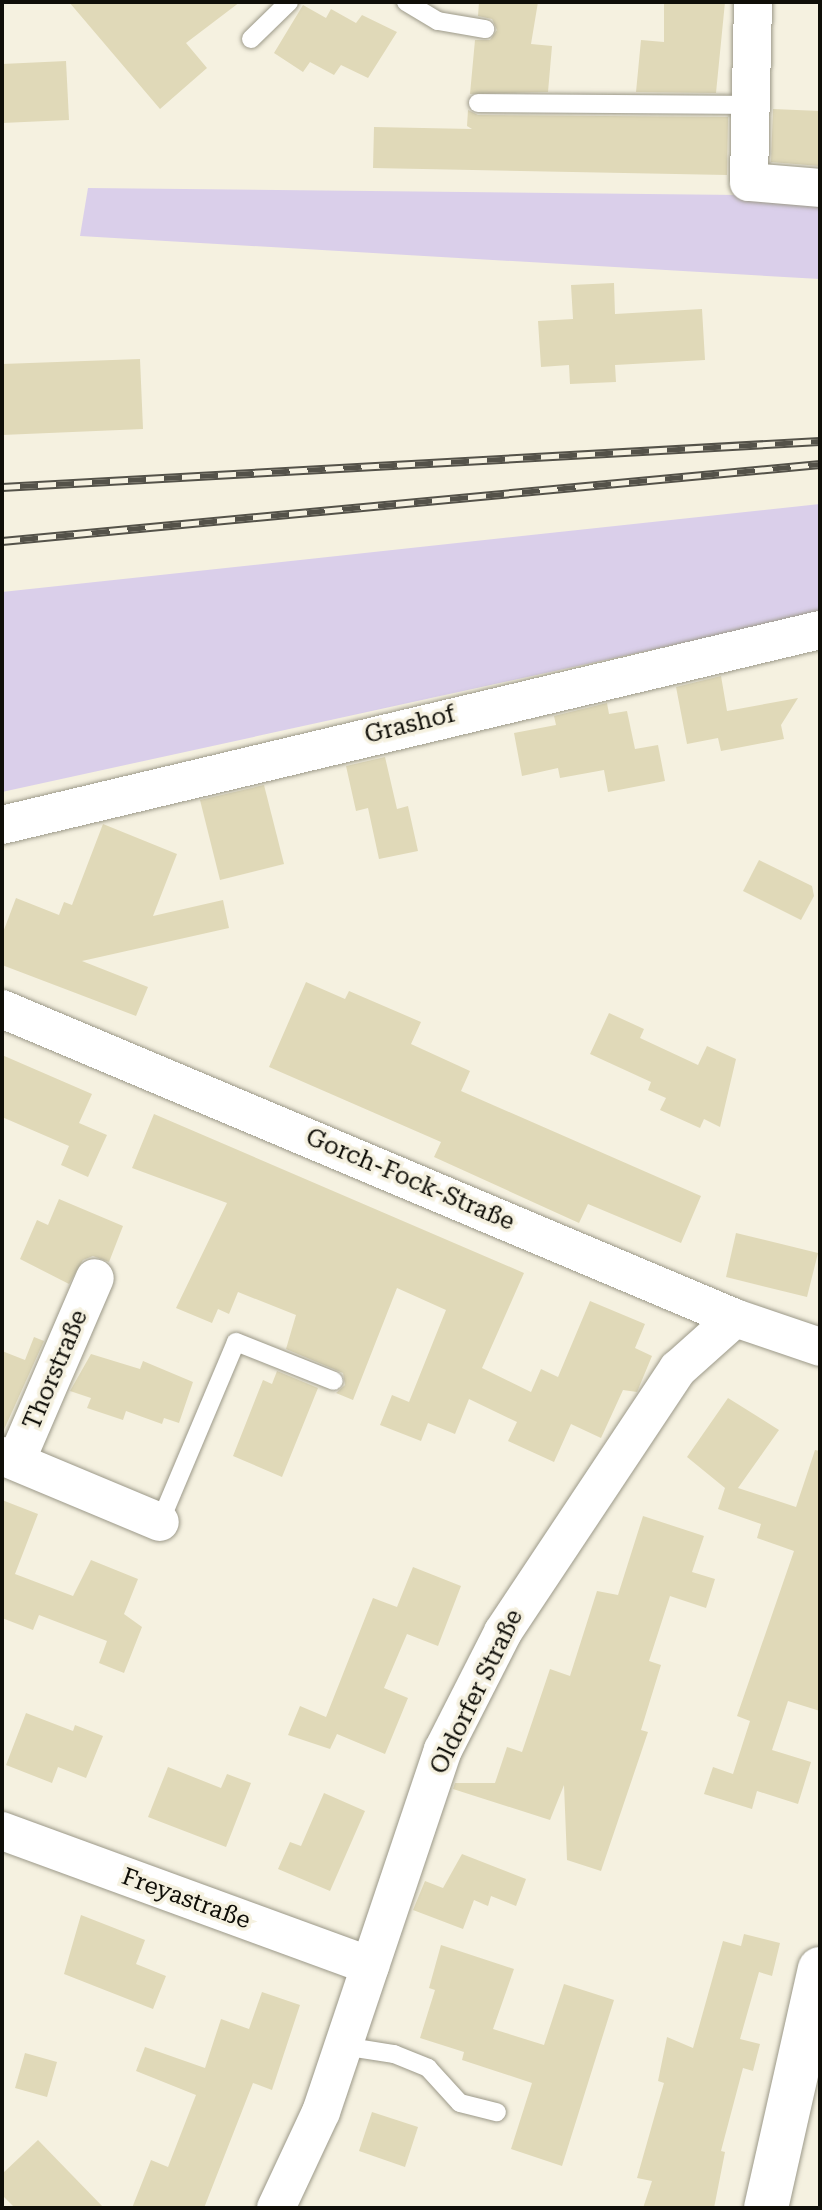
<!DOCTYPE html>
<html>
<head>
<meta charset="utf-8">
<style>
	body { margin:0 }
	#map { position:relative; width:822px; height:2210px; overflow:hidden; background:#f5f1e0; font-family:"Roboto Serif",serif }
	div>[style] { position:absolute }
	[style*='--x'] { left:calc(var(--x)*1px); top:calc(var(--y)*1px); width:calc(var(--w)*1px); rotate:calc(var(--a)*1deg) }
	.green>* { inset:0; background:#dacfea }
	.building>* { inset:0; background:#e0d9b8 }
	.roads { filter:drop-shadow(0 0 2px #9c9989) drop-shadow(0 0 2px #9c9989) }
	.service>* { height:18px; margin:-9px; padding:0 9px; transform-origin:9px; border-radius:9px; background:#fff }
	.minor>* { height:38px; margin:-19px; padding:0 19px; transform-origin:19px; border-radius:19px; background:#fff }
	.tertiary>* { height:44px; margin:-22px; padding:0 22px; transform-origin:22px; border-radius:22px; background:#fff }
	.rail>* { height:9px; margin-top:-4.5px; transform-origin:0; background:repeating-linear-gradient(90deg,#f5f1e0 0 18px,#545249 0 36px); box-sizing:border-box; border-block:2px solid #545249 }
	span { translate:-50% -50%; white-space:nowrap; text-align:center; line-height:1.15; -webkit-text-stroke:7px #f5f1e0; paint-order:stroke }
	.street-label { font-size:24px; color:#0f0e08 }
	.frame { position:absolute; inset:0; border:4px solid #0f0e08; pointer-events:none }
</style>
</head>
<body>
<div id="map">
	<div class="green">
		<div style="clip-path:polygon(88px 188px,740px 195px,820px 202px,820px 279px,80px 236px)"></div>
		<div style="clip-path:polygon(820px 504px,820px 613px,2px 792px,2px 592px)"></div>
	</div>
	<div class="building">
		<div style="clip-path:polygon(69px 2px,240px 2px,186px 43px,207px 68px,160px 109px)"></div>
		<div style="clip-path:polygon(479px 2px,538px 2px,531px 44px,552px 46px,548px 92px,470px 94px,475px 40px,490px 40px,497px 30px,492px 19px,478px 16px)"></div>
		<div style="clip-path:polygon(664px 2px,725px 2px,716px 93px,636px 92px,641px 40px,664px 42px)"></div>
		<div style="clip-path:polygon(303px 5px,326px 18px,331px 9px,356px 23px,362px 15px,397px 32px,368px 78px,341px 65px,334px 75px,310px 62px,303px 72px,274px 53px)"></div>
		<div style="clip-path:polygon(66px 61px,69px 120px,2px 123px,2px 64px)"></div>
		<div style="clip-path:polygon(773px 109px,820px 111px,820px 166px,771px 162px)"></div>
		<div style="clip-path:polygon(468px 110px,478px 115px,728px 117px,727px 175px,373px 168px,374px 127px,472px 129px,467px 126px)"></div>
		<div style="clip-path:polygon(614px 283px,615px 314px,702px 309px,705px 360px,615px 365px,616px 382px,570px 384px,569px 365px,541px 367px,538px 321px,573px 319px,571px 285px)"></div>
		<div style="clip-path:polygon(140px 359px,143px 429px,2px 435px,2px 364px)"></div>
		<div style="clip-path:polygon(721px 676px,727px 711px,798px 698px,781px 725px,784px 739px,721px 751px,718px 738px,687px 744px,676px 687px)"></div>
		<div style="clip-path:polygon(607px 703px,609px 714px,627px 711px,635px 749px,658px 745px,665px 781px,608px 792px,604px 770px,560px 778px,558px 768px,522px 776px,514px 733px,556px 725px,554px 716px)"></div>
		<div style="clip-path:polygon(385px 757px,397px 809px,408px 806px,418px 851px,379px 859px,368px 808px,356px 811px,346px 766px)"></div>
		<div style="clip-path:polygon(264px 785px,284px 864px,220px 880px,200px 800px)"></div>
		<div style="clip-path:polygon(103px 824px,177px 854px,153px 916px,223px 900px,229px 928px,82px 961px,148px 987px,136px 1016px,2px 965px,2px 935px,16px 898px,59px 915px,64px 902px,72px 905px)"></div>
		<div style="clip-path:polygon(759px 860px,812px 886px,814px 896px,801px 920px,743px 891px)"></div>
		<div style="clip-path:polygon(306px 982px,345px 999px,349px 991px,421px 1022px,411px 1044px,470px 1071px,461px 1091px,701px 1196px,681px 1243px,588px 1204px,579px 1223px,434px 1157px,441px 1142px,269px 1067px)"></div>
		<div style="clip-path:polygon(609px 1013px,644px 1029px,640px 1038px,698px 1065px,707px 1046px,736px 1059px,720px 1127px,704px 1119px,700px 1128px,660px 1110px,666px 1098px,648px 1090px,651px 1082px,590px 1054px)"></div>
		<div style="clip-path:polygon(2px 1055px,92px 1094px,79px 1123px,107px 1135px,88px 1177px,61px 1165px,69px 1146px,2px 1117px)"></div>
		<div style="clip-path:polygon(154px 1114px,524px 1273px,482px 1368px,531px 1392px,541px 1369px,558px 1377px,590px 1301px,645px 1324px,635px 1348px,652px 1356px,637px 1392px,623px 1390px,601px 1438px,571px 1424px,554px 1462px,508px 1441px,517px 1422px,469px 1399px,455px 1434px,428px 1423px,421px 1441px,380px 1425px,392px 1395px,409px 1402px,446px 1310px,397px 1288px,353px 1400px,336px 1393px,345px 1385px,343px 1373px,286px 1349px,296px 1315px,238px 1292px,229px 1314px,218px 1309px,212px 1323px,176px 1308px,227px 1203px,132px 1168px)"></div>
		<div style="clip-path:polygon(59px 1199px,123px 1226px,109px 1262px,93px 1256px,83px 1260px,69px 1284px,20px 1259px,37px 1220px,48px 1225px)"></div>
		<div style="clip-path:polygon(736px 1233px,818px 1253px,807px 1297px,726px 1277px)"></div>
		<div style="clip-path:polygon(34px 1337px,44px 1341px,2px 1434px,2px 1351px,25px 1360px)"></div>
		<div style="clip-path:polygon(91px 1354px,140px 1369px,143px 1361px,193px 1382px,179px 1423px,164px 1418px,162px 1424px,126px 1411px,123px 1420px,87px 1408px,91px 1398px,70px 1391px)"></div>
		<div style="clip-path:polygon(277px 1371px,318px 1388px,282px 1477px,233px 1456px,263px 1380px,272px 1384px)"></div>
		<div style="clip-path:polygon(728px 1398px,779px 1430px,738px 1488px,796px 1507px,815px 1450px,820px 1451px,820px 1711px,788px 1701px,772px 1750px,811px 1762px,798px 1804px,757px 1791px,752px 1809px,704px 1794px,713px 1767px,733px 1774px,750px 1721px,737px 1716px,794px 1551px,757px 1538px,761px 1524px,718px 1509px,725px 1488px,687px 1457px)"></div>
		<div style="clip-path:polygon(2px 1500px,38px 1514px,15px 1574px,73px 1596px,91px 1560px,138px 1579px,124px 1614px,142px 1627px,124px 1673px,99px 1663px,107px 1641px,39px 1615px,33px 1630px,2px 1618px)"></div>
		<div style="clip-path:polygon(643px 1516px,704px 1536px,692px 1572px,715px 1579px,706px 1608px,670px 1596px,649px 1661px,661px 1665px,641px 1730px,648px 1732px,601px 1871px,567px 1860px,564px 1785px,550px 1820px,453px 1789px,455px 1783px,495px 1783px,507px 1747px,522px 1752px,550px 1669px,570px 1676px,597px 1591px,618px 1595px)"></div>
		<div style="clip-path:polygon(413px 1567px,461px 1586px,438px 1646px,407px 1634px,384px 1688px,408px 1698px,385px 1754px,337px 1734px,330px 1749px,288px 1735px,300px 1706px,326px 1717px,373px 1598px,397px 1607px)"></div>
		<div style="clip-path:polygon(26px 1713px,73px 1731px,75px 1725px,103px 1736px,86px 1778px,58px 1767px,52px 1783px,6px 1765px)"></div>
		<div style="clip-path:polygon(168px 1767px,221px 1788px,227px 1774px,251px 1783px,226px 1847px,148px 1817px)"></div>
		<div style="clip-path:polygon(324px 1793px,365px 1811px,330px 1891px,278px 1869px,290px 1842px,301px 1846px)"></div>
		<div style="clip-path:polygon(462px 1854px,526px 1879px,516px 1906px,491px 1896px,488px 1906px,474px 1900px,463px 1929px,413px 1910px,425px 1881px,443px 1888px)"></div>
		<div style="clip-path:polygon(81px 1915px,145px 1940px,136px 1964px,166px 1976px,153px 2009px,64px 1974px)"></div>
		<div style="clip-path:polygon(744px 1934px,780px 1943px,772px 1976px,759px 1972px,740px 2039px,760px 2044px,753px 2071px,743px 2068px,721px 2151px,725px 2152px,714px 2208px,643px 2208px,652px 2181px,637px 2178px,664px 2083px,658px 2081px,667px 2037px,693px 2048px,723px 1941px,741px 1946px)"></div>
		<div style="clip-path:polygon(441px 1945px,514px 1969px,493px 2029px,544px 2045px,564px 1984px,614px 2000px,562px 2166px,511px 2149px,532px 2083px,462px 2060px,464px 2052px,420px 2038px,435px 1990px,429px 1988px)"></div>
		<div style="clip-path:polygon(262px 1992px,300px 2005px,272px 2090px,253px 2083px,204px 2208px,132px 2208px,151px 2160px,168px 2167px,196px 2095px,136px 2071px,145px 2047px,205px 2068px,221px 2019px,249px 2029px)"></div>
		<div style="clip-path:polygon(25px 2053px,57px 2062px,47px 2097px,15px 2088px)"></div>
		<div style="clip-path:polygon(372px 2112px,418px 2127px,405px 2167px,359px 2151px)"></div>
		<div style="clip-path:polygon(38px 2140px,104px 2208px,15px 2208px,2px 2195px,2px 2174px)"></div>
	</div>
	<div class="roads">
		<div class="service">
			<div style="--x:406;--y:2;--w:37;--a:31"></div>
			<div style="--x:438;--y:21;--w:48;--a:9.7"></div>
			<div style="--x:251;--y:39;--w:53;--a:-44.2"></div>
			<div style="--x:478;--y:103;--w:273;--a:0.4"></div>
			<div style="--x:160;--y:1522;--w:195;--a:-67.1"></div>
			<div style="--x:236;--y:1342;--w:105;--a:21.7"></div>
			<div style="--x:343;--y:2046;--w:52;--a:8.9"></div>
			<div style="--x:394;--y:2054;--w:37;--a:22"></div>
			<div style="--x:428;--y:2068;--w:47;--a:47.6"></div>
			<div style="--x:460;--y:2103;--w:38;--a:14"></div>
		</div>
		<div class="minor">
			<div style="--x:753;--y:2;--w:180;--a:91.3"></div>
			<div style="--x:749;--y:182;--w:71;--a:4.8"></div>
			<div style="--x:2;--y:825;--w:841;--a:-13.41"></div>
			<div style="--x:2;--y:1009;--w:795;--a:22.86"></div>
			<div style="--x:735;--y:1318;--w:90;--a:18.8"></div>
			<div style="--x:2;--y:1456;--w:171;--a:22.7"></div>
			<div style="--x:16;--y:1461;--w:199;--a:-66.7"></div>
			<div style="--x:2;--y:1831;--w:392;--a:20.1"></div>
			<div style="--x:276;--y:2208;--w:106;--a:-64.9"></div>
			<div style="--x:321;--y:2112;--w:382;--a:-71.4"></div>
			<div style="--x:443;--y:1750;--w:132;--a:-63"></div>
			<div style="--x:503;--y:1632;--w:316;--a:-56.4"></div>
			<div style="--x:678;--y:1369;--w:76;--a:-41.8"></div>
		</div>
		<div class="tertiary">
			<div style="--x:766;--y:2208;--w:245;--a:-77.3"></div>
		</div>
	</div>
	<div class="rail">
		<div style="--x:2;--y:487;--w:819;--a:-3.22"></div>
		<div style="--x:2;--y:541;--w:822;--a:-5.38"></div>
	</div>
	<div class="street-label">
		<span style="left:410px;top:725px;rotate:-14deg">Grashof</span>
		<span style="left:410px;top:1180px;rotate:23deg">Gorch-Fock-Straße</span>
		<span style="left:56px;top:1370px;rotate:-67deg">Thorstraße</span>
		<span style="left:477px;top:1692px;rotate:-64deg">Oldorfer Straße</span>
		<span style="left:186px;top:1899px;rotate:20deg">Freyastraße</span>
	</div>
	<div class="frame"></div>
</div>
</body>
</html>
